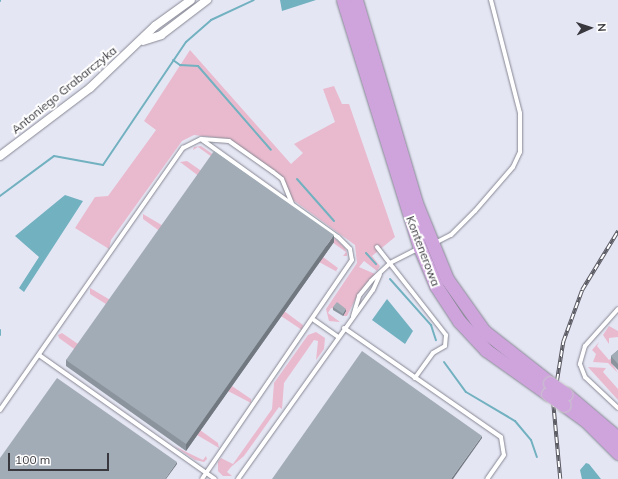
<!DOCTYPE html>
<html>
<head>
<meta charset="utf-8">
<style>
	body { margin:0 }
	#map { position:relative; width:618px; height:479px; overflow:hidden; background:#e5e6f4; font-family:Mulish,sans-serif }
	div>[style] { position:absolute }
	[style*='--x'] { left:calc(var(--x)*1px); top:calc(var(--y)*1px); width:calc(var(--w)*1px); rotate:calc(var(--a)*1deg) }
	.green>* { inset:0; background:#e9bace }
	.water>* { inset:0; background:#72b1c0 }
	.stream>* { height:2px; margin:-1px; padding:0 1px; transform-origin:1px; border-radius:1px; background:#72b1c0 }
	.roads { filter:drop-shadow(0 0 1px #868793) drop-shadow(0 0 1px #868793) }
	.lane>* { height:4px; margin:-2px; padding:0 2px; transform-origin:2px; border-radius:2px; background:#fff }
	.street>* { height:8px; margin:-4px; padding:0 4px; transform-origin:4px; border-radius:4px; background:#fff }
	.primary>* { height:13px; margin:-6.5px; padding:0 6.5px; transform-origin:6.5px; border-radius:6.5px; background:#cfa4dd }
	.rail>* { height:3.5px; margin-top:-1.75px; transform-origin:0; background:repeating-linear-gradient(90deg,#fff 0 6px,#5a5a62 0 12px); box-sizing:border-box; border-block:1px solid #5a5a62 }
	.bridges { filter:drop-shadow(0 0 1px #c7c7c9) drop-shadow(0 0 1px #c7c7c9) }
	.primary-bridge>* { height:13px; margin:-6.5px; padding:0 6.5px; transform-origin:6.5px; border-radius:6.5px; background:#cfa4dd }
	.wall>* { inset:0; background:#8b949d }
	.shaded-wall>* { inset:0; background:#71787f }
	.building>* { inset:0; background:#a2acb6 }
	span { translate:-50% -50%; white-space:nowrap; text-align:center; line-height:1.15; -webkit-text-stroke:4px #fff; paint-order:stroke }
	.street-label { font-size:12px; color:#38383e }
	.north { position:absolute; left:570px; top:8px; width:40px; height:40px; -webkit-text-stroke:3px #fff; paint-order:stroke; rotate:87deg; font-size:11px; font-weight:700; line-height:16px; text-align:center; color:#38383e }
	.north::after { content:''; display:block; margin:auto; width:14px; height:18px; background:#38383e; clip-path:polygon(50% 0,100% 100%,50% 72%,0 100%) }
	.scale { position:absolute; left:8px; top:453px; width:101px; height:18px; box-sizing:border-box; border:2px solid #38383e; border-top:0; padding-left:5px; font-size:12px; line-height:14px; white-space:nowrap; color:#38383e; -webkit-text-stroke:3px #fff; paint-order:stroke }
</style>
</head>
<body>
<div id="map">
	<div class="green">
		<div style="clip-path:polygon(190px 50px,291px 164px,303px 153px,294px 144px,335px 122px,323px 89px,334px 86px,342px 104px,349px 104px,395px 237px,372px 256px,380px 266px,377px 271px,364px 261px,359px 267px,375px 274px,359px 292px,347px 316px,343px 316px,346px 311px,331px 308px,328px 313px,340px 322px,329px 321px,326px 309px,357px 263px,355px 245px,293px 200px,282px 177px,229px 139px,194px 135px,182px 141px,111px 240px,109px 249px,75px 228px,95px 197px,108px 196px,156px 130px,144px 121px)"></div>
		<div style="clip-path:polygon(201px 146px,338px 241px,345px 248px,347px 253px,347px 256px,343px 256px,346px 252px,198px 147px,193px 150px,194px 147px)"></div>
		<div style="clip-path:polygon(187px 161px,203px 172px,200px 177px,180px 162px)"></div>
		<div style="clip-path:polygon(143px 214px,165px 227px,161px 232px,143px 219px)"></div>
		<div style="clip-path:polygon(323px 257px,338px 268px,336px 271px,341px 274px,319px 262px)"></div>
		<div style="clip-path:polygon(90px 288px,112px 301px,109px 306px,90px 294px)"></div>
		<div style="clip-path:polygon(284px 311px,303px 325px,302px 330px,281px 316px)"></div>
		<div style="clip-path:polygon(609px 326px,618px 331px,618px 337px,609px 338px,609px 344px,603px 335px)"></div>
		<div style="clip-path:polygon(316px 332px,325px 338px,324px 349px,316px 360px,318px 341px,314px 340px,284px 383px,282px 409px,279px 407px,244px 456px,231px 467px,227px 472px,232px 476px,223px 476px,218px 471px,218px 462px,221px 458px,233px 464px,272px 409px,274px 383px,308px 335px)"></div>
		<div style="clip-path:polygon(62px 333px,81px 346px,77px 351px,59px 338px,58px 335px)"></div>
		<div style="clip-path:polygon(599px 342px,597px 346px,609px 360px,618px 352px,611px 362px,618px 373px,608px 363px,593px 362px,596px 354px,592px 350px)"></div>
		<div style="clip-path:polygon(588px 367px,606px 368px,603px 372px,618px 389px,618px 400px)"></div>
		<div style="clip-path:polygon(232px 386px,251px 399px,251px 403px,228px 391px)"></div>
		<div style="clip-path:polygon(200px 430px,218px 443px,219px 448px,197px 435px)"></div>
		<div style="clip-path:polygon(174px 446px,203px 460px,206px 456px,207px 459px,204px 462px,195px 460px)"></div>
	</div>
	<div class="water">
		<div style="clip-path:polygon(280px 0,316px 0,282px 11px)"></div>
		<div style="clip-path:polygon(65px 195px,83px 201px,24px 292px,19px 288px,39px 257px,15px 236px)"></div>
		<div style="clip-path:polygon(387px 299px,413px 331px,405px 344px,372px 320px)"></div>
		<div style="clip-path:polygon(586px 463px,589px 464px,601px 479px,582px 479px,580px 470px)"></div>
	</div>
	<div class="stream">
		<div style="--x:0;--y:1;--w:1;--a:-90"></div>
		<div style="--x:173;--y:60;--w:9;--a:36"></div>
		<div style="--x:180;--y:65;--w:18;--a:3"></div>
		<div style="--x:198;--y:66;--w:111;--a:49"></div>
		<div style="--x:297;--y:179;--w:56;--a:48.6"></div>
		<div style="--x:0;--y:196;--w:67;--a:-36.5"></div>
		<div style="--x:54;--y:156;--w:50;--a:10.4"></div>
		<div style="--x:103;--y:165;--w:148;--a:-56"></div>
		<div style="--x:186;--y:42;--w:33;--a:-41"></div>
		<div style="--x:211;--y:20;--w:47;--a:-24.9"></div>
		<div style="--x:366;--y:253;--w:15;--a:48"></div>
		<div style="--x:390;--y:279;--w:62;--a:48.3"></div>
		<div style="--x:431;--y:325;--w:16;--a:72"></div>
		<div style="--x:0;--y:330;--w:5;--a:90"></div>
		<div style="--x:444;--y:362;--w:37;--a:54"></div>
		<div style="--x:466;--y:392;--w:57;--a:30.6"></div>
		<div style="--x:515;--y:421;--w:25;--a:50"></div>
		<div style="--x:531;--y:440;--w:18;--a:71"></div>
	</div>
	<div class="roads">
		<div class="lane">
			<div style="--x:202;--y:139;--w:27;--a:4"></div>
			<div style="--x:229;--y:141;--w:54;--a:35.2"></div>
			<div style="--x:273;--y:172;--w:11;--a:38"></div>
			<div style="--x:282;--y:179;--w:27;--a:68"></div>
			<div style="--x:435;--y:243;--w:18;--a:-27"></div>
			<div style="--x:451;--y:235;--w:34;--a:-45"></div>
			<div style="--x:475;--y:211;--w:58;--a:-49.2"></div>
			<div style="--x:513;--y:167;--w:17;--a:-65"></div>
			<div style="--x:520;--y:152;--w:39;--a:-90"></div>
			<div style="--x:520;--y:113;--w:117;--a:-104.4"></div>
			<div style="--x:377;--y:247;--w:112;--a:51.9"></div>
			<div style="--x:446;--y:335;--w:11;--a:95"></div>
			<div style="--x:445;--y:346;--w:14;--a:150"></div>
			<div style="--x:433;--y:353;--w:31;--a:126"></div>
			<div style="--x:618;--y:309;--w:50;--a:131.7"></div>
			<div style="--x:585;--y:346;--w:19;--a:106"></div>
			<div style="--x:580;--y:364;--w:14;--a:69"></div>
			<div style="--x:585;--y:377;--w:45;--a:43.2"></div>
			<div style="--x:353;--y:316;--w:21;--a:-73"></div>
			<div style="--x:359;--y:296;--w:19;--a:-51"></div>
			<div style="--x:371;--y:281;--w:26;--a:-43"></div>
			<div style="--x:390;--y:263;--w:30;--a:-27"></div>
			<div style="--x:314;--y:320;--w:29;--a:35"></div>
			<div style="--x:344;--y:328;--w:191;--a:34.8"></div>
			<div style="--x:501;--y:437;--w:18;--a:81"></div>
			<div style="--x:504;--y:455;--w:29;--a:125"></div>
			<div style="--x:39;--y:355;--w:215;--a:35.2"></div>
			<div style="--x:0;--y:410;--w:320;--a:-55.1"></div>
			<div style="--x:183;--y:148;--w:20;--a:-27"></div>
			<div style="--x:201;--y:139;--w:168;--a:35.6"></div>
			<div style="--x:338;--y:237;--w:17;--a:45"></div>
			<div style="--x:350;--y:249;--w:11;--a:80"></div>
			<div style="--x:352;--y:260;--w:265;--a:124.4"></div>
			<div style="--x:238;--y:479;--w:232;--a:-54.5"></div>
			<div style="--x:373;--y:290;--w:17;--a:-66"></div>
		</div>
		<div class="street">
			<div style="--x:143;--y:41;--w:19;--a:-18"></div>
			<div style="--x:161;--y:35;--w:58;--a:-37.3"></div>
			<div style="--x:0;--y:156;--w:113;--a:-37.1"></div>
			<div style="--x:90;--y:88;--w:90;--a:-43.6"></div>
			<div style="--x:155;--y:26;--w:44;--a:-35.8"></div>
		</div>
		<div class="primary">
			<div style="--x:343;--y:0;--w:260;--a:72.8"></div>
			<div style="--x:420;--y:248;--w:41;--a:67.2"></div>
			<div style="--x:436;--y:286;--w:42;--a:56.7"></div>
			<div style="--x:459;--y:321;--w:40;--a:47"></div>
			<div style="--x:486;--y:350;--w:76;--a:35.4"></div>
			<div style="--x:356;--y:0;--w:212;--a:73.5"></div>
			<div style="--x:416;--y:203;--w:82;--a:67.8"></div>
			<div style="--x:447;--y:279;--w:64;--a:54.6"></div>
			<div style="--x:484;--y:331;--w:84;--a:38.2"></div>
			<div style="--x:566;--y:394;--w:68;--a:40.2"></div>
			<div style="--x:564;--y:405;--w:26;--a:36"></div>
			<div style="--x:585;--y:420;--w:47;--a:45"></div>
		</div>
	</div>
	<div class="rail">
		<div style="--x:560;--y:479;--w:75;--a:-95.3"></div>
		<div style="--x:553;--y:404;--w:63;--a:-80.8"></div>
		<div style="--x:563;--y:342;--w:55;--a:-69.9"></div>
		<div style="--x:582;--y:290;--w:69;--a:-58.6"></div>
	</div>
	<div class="bridges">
		<div class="primary-bridge">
			<div style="--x:550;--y:383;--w:19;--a:35"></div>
			<div style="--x:548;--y:394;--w:19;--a:35"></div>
		</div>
	</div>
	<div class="wall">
		<div style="clip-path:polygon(334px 242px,186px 451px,66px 366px,66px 360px)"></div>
		<div style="clip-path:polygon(333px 307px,346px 311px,343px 316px,333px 310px)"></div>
		<div style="clip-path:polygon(618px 350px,618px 370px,611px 363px,611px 356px)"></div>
	</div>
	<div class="shaded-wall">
		<div style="clip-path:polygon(334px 235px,334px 242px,186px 451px,186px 444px)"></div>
		<div style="clip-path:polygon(346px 309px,346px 311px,343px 316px,343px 314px)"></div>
		<div style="clip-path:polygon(482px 436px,482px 438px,453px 479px,451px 479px)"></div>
		<div style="clip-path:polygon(177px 462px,177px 464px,166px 479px,165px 479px)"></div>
	</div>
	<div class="building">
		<div style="clip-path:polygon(214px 151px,334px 235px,186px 444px,66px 360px)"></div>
		<div style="clip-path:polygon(337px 302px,346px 309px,343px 314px,333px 307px)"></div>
		<div style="clip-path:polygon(618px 350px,618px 364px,611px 356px)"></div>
		<div style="clip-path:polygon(362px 351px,482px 436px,451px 479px,272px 479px)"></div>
		<div style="clip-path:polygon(57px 378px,177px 462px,165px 479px,0 479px,0 458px)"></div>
	</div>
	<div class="street-label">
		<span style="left:64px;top:90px;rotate:-39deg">Antoniego Grabarczyka</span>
		<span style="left:423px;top:251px;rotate:69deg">Kontenerowa</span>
	</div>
	<div class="north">N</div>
	<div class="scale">100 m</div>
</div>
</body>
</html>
